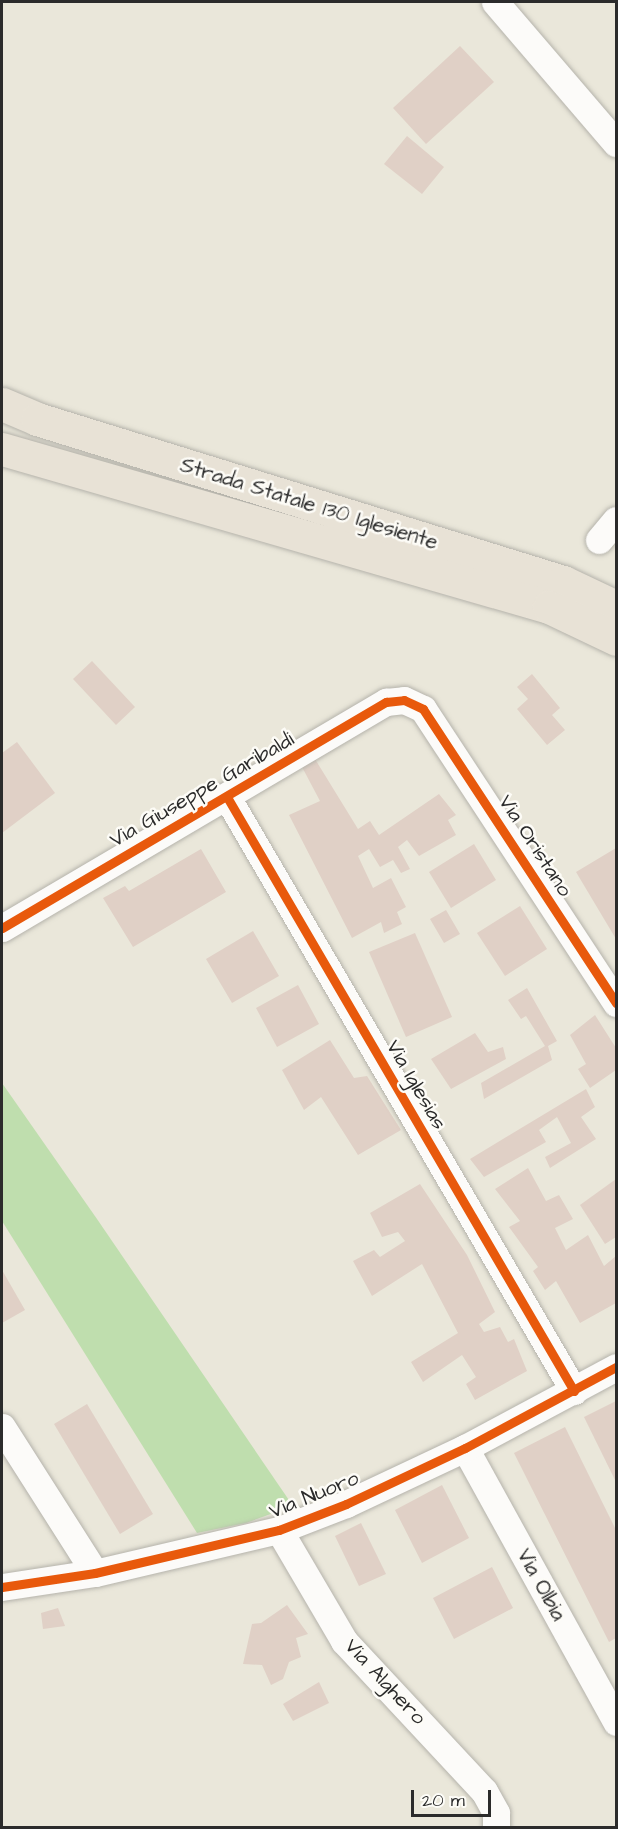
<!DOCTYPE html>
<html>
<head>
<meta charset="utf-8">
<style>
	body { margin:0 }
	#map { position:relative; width:618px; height:1829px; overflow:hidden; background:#eae7da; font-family:"Architects Daughter",sans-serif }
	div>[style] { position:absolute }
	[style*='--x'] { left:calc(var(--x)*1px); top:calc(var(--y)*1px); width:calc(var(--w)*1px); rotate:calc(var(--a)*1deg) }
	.green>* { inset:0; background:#bfdeae }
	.building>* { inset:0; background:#e0d0c6 }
	.roads { filter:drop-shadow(0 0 2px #b5b3ab) drop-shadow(0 0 2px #b5b3ab) }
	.street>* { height:27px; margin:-13.5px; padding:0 13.5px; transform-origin:13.5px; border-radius:13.5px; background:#fcfbf9 }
	.primary>* { height:33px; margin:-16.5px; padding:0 16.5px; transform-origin:16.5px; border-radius:16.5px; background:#e8e2d6 }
	.cycleway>* { height:9px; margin:-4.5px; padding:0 4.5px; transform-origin:4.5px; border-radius:4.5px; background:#e8590c }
	span { translate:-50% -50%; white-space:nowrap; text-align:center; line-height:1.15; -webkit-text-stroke:5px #fdfcf7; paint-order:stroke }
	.street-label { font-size:21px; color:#2b2b2b }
	.frame { position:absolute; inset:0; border:3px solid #2b2b2b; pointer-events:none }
	.scale { position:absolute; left:411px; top:1790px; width:80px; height:27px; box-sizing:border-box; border:3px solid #2b2b2b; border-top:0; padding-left:8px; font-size:18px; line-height:21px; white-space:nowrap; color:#2b2b2b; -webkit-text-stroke:4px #fdfcf7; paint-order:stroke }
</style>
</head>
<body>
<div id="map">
	<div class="green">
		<div style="clip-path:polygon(2px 1083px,97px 1219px,293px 1506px,246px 1523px,197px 1533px,2px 1221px)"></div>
	</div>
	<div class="building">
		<div style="clip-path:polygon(460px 46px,494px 82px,426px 144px,393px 108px)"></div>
		<div style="clip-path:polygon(407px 136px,444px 167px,422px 194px,384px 164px)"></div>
		<div style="clip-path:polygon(92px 661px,135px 707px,116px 725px,73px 679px)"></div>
		<div style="clip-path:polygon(532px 674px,560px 708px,552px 715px,565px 730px,547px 745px,517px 709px,528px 699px,517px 687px)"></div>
		<div style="clip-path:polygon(17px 742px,55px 793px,2px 833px,2px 753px)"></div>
		<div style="clip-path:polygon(315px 759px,358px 829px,370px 821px,379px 835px,439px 794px,456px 815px,448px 820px,456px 835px,419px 856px,407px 840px,398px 847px,410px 869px,401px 873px,393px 860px,380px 867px,369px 849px,358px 856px,373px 888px,391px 878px,406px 907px,397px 912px,402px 924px,384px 933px,381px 922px,352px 938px,289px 815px,320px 801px,302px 767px)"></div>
		<div style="clip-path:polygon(474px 844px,496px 880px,451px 908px,429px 872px)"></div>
		<div style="clip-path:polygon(616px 848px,616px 939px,576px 872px)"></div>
		<div style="clip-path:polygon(201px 849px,226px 892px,133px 947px,103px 898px,125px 886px,129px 891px)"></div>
		<div style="clip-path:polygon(520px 906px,547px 949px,505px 976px,477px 933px)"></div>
		<div style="clip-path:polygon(446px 910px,460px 934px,444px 943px,430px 919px)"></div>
		<div style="clip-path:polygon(253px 931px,279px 976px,232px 1003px,206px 959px)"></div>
		<div style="clip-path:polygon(415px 933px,452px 1017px,406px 1037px,369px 952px)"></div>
		<div style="clip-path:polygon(298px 985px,319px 1024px,277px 1047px,256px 1008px)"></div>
		<div style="clip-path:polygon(527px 988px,557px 1041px,548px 1046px,552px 1060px,484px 1099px,481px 1083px,545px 1046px,526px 1016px,521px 1019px,508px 1000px)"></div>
		<div style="clip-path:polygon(595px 1015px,616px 1048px,616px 1070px,590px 1088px,578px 1069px,586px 1064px,570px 1035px)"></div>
		<div style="clip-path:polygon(475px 1033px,488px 1052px,503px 1047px,506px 1059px,451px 1089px,431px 1059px)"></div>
		<div style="clip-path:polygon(330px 1040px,354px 1078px,367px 1076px,401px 1130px,358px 1155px,321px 1097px,304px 1110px,282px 1070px)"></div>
		<div style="clip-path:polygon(586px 1089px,595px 1107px,581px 1117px,596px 1139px,550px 1168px,545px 1157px,571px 1143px,557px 1117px,539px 1130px,546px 1142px,484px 1177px,470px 1159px)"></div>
		<div style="clip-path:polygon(528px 1168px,546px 1201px,559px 1195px,573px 1219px,555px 1228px,566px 1250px,588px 1235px,604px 1266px,616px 1256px,616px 1303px,580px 1323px,556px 1281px,545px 1290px,533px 1271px,538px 1267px,509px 1227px,520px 1221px,495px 1189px)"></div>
		<div style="clip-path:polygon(616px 1179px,616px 1237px,605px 1244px,580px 1205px)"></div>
		<div style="clip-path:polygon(420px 1184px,467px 1255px,495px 1312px,479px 1324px,484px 1332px,500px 1327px,508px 1342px,514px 1339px,527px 1371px,475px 1400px,466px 1384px,476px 1377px,462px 1355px,423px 1382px,411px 1362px,458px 1333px,422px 1264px,372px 1296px,353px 1261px,374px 1250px,380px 1257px,405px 1241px,398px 1232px,382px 1237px,370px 1213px)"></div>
		<div style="clip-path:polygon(2px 1270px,25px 1310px,2px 1323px)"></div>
		<div style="clip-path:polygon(616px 1401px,616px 1482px,584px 1417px)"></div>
		<div style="clip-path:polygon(87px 1404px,153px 1514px,120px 1534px,54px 1424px)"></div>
		<div style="clip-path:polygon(565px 1427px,616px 1530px,616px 1638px,609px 1642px,514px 1453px)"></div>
		<div style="clip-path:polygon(442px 1485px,469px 1538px,422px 1563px,395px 1510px)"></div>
		<div style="clip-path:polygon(361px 1523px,386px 1574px,359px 1586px,335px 1536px)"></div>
		<div style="clip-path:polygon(492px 1567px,513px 1608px,454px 1639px,433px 1598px)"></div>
		<div style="clip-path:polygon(287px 1605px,308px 1634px,296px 1638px,301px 1657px,289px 1662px,283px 1679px,271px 1685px,262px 1665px,243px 1664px,252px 1624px,261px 1623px)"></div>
		<div style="clip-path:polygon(58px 1608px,65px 1626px,43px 1629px,41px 1613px)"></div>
		<div style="clip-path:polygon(319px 1682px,329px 1703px,293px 1721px,283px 1704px)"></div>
	</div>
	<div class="roads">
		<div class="street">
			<div style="--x:495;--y:2;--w:186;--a:49.4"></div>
			<div style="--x:599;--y:540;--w:26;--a:-50"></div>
			<div style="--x:227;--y:797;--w:688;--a:59.71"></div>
			<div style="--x:2;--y:928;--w:446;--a:-30.5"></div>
			<div style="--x:386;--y:702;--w:18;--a:-6"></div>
			<div style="--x:404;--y:700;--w:21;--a:25"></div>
			<div style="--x:423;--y:709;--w:352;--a:56.7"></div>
			<div style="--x:2;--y:1427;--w:173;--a:57.5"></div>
			<div style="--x:465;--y:1448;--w:313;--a:61.1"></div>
			<div style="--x:279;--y:1530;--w:129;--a:59.6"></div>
			<div style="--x:344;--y:1641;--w:205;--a:47"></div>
			<div style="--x:484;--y:1791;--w:25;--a:61"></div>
			<div style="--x:496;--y:1813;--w:15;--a:90"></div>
			<div style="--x:2;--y:1587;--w:94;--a:-8.6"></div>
			<div style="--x:95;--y:1573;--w:189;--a:-13.2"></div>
			<div style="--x:279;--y:1530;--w:72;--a:-21.2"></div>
			<div style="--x:346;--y:1504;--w:132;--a:-25.2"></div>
			<div style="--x:465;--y:1448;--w:171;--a:-28.2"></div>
		</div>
		<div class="primary">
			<div style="--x:2;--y:404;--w:38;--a:23"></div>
			<div style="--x:37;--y:419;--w:551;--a:17.22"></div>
			<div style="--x:563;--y:582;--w:59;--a:25.3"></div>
			<div style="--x:2;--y:449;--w:569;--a:16.11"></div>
			<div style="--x:549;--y:607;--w:74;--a:25.5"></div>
		</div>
	</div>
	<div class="cycleway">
		<div style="--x:227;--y:797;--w:688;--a:59.71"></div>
		<div style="--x:2;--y:928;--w:446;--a:-30.5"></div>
		<div style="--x:386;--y:702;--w:18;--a:-6"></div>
		<div style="--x:404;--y:700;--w:21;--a:25"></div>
		<div style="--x:423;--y:709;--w:352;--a:56.7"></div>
		<div style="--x:2;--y:1587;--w:94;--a:-8.6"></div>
		<div style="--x:95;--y:1573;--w:189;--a:-13.2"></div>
		<div style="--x:279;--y:1530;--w:72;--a:-21.2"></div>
		<div style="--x:346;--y:1504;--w:132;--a:-25.2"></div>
		<div style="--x:465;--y:1448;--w:171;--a:-28.2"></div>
	</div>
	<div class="street-label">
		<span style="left:309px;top:504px;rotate:17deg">Strada Statale 130 Iglesiente</span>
		<span style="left:202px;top:790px;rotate:-30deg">Via Giuseppe Garibaldi</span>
		<span style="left:535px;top:846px;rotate:57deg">Via Oristano</span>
		<span style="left:416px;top:1085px;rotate:60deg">Via Iglesias</span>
		<span style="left:314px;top:1495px;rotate:-22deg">Via Nuoro</span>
		<span style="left:541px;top:1585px;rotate:61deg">Via Olbia</span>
		<span style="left:385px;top:1682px;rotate:47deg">Via Alghero</span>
	</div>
	<div class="frame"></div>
	<div class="scale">20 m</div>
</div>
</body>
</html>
